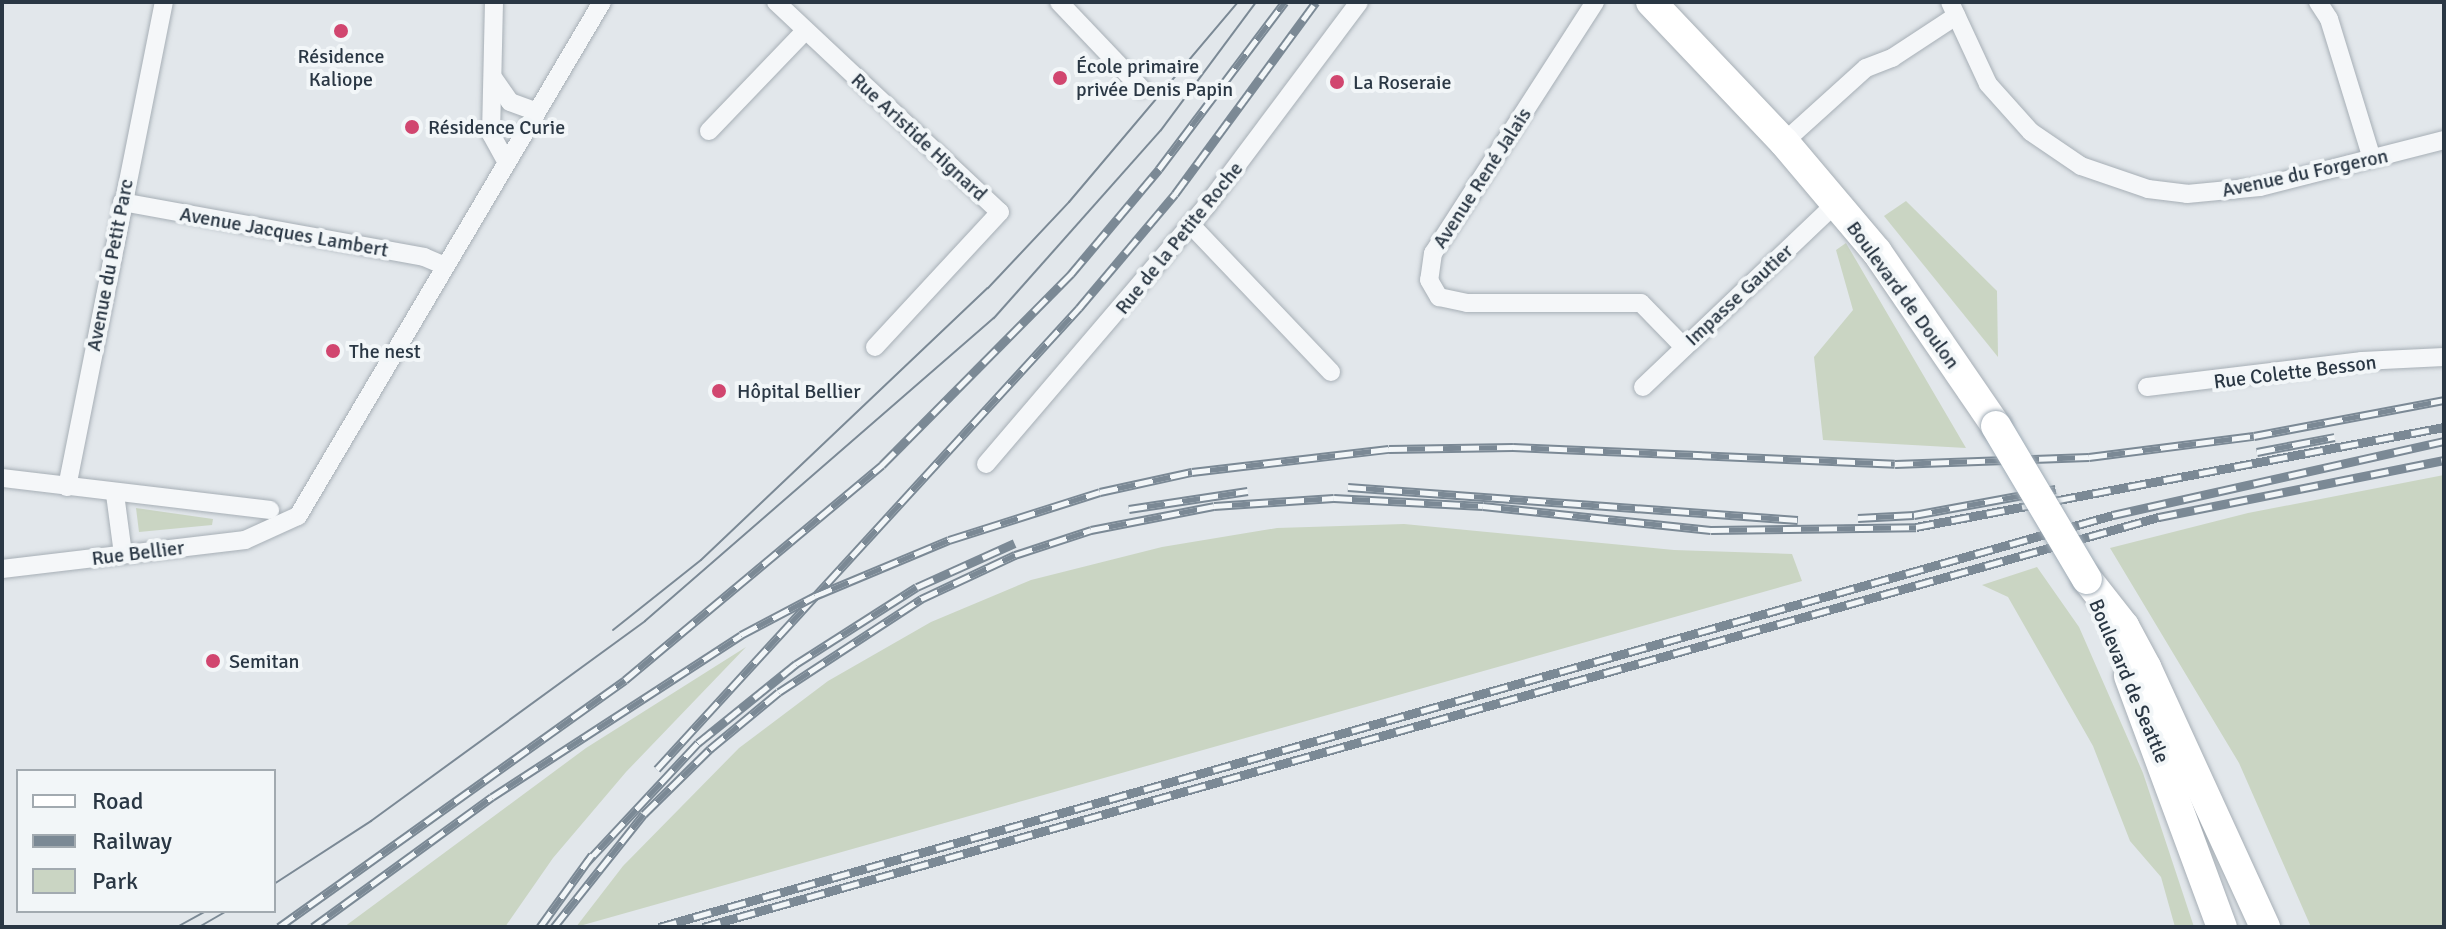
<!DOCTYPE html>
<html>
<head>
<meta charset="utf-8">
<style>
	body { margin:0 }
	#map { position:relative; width:2446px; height:929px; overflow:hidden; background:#e2e7eb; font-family:Signika,sans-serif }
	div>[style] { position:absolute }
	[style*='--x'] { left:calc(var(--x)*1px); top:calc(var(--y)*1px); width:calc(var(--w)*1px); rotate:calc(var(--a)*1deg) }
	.green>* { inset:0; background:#cad5c3 }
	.roads { filter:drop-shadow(0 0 2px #a7afb6) drop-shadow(0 0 2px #a7afb6) }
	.street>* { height:18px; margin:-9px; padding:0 9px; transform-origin:9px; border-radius:9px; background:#f5f7f9 }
	.primary>* { height:30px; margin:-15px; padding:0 15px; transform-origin:15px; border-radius:15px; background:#fff }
	.tram>* { height:2px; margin:-1px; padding:0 1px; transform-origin:1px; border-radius:1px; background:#7b8995 }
	.rail>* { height:9px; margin-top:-4.5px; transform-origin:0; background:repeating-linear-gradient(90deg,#f2f6f8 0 18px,#7b8995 0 36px); box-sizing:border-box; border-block:2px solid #7b8995 }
	.bridges { filter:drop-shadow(0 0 2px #a1adb7) drop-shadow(0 0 2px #a1adb7) }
	.primary-bridge>* { height:30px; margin:-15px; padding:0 15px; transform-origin:15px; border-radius:15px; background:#fff }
	.dots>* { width:22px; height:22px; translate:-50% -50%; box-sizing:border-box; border:4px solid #f2f6f8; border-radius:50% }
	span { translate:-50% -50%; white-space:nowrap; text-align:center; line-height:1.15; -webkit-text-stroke:8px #f2f6f8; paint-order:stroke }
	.poi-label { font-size:20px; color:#2a3744 }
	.left { translate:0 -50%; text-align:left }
	.street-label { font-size:20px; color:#2a3744 }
	.frame { position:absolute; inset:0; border:4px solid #2a3744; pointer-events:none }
	.legend { position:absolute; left:16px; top:769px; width:260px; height:144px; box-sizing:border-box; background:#f2f6f8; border:2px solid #a2aab0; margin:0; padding:10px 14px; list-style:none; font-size:24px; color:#2a3744 }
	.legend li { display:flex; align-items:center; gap:16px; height:40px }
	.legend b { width:40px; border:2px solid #a2aab0 }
</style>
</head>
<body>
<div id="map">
	<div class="green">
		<div style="clip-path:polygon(1906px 201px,1997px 291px,1998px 357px,1884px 216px)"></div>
		<div style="clip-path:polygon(1846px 243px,1966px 448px,1823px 440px,1814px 357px,1853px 310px,1836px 250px)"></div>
		<div style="clip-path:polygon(2444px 475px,2444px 927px,2311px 927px,2239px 763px,2110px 548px,2248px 513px)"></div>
		<div style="clip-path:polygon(136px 508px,213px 519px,212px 525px,139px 532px)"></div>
		<div style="clip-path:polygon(1404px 524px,1674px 550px,1792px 554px,1802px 581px,576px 927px,623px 866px,739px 748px,828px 681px,931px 622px,1031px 580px,1162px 547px,1277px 528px)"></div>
		<div style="clip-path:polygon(2037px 567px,2079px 627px,2143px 773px,2194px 927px,2175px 927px,2161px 877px,2130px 841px,2093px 746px,2008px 597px,1982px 585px)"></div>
		<div style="clip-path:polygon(746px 647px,626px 772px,553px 858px,505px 927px,344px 927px,586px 748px)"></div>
	</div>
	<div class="roads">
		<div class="street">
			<div style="--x:494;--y:2;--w:132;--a:91.3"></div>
			<div style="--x:491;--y:134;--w:29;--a:61"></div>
			<div style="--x:776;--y:2;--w:307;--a:43.2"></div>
			<div style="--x:1000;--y:212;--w:184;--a:132.8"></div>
			<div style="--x:1059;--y:2;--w:119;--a:46.4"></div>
			<div style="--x:1595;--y:2;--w:299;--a:122.8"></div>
			<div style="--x:1433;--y:253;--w:27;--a:98"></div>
			<div style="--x:1429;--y:280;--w:20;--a:60"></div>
			<div style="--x:1439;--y:297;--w:29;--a:12"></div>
			<div style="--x:1467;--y:303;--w:174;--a:0"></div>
			<div style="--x:1641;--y:303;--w:62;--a:45.7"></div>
			<div style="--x:1950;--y:2;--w:90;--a:65.1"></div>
			<div style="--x:1988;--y:84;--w:64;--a:48.1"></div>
			<div style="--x:2031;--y:132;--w:60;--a:34.2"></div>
			<div style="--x:2081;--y:166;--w:71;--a:18.9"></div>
			<div style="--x:2148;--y:189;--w:39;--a:7"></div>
			<div style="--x:2187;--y:194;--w:73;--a:-5.5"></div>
			<div style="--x:2260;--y:187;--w:190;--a:-14.3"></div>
			<div style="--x:2318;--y:2;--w:20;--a:57"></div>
			<div style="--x:2329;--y:19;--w:146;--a:72.9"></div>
			<div style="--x:494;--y:79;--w:28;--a:55"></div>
			<div style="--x:510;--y:102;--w:27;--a:20"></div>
			<div style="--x:709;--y:131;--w:139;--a:-46.2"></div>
			<div style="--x:1784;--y:142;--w:110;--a:-42.1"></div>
			<div style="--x:1866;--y:68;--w:28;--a:-21"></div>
			<div style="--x:1892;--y:58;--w:77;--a:-33.3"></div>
			<div style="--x:122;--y:202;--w:307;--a:10.3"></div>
			<div style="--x:424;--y:257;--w:23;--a:23"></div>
			<div style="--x:1191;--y:225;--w:203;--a:46.4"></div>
			<div style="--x:1643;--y:387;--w:265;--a:-43.6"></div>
			<div style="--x:2147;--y:387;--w:217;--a:-6.9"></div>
			<div style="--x:2362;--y:361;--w:82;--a:-2.8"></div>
			<div style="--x:986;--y:464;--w:337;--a:-49.5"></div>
			<div style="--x:1205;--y:208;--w:257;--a:-53.2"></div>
			<div style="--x:2;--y:478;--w:270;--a:6.8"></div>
			<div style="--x:67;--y:487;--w:495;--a:-78.7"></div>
			<div style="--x:115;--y:494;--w:61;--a:82.4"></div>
			<div style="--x:2;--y:569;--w:245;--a:-6.8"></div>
			<div style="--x:245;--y:540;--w:58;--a:-24.4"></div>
			<div style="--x:298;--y:516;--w:597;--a:-59.4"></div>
		</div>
		<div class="primary">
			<div style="--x:1651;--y:2;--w:193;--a:46.5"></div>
			<div style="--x:1784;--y:142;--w:144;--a:49.8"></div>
			<div style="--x:1877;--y:252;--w:211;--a:55.6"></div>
			<div style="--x:2087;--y:579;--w:60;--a:51.8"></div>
			<div style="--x:2124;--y:626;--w:47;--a:61.8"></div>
			<div style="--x:2146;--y:667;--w:286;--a:65.4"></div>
			<div style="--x:2129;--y:676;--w:268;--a:69.7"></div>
		</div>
	</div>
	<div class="tram">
		<div style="--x:613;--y:630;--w:112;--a:-38.5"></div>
		<div style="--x:701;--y:560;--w:395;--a:-43.5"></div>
		<div style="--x:988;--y:288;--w:118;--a:-46.7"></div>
		<div style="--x:1069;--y:202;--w:262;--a:-49.8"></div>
		<div style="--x:274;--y:884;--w:116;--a:-33"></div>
		<div style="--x:371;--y:821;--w:339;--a:-36.1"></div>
		<div style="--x:645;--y:621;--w:462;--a:-41"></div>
		<div style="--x:994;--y:318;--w:251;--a:-48.4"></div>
		<div style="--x:1161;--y:130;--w:159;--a:-53.4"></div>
		<div style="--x:177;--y:927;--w:33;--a:-29"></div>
		<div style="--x:199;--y:927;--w:32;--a:-30"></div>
	</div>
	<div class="rail">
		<div style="--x:2257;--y:452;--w:79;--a:-10.9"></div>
		<div style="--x:1348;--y:487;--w:451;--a:4.2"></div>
		<div style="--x:1129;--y:509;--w:120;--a:-8.6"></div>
		<div style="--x:1858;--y:518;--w:56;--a:-3.1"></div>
		<div style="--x:1914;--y:515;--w:144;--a:-10.4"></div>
		<div style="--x:657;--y:769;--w:625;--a:-47.53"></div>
		<div style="--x:1079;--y:308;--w:149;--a:-49.9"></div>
		<div style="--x:1175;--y:194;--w:238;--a:-53.7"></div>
		<div style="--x:587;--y:862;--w:163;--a:-47"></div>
		<div style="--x:698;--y:743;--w:126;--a:-38.9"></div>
		<div style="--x:796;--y:664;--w:143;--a:-32.5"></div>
		<div style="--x:917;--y:587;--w:107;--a:-24.2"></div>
		<div style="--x:279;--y:927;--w:425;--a:-35.5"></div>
		<div style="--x:625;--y:680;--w:335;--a:-39.9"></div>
		<div style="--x:882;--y:465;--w:269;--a:-45.3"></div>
		<div style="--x:1071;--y:274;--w:137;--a:-50"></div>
		<div style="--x:1159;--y:169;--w:209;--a:-53"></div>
		<div style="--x:313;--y:927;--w:221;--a:-36"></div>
		<div style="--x:492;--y:797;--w:297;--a:-33"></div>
		<div style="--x:741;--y:635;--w:84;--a:-27.8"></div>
		<div style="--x:815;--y:596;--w:145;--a:-22.7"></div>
		<div style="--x:949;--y:540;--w:158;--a:-17.6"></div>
		<div style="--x:1100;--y:492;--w:94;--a:-12.3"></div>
		<div style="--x:1192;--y:472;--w:198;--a:-6.7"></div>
		<div style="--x:1389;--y:449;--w:124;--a:-0.9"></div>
		<div style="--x:1513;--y:447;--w:382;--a:2.5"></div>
		<div style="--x:1895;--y:464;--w:194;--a:-2.1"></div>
		<div style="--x:2089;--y:457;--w:166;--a:-7.3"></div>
		<div style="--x:2254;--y:436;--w:193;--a:-10.7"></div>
		<div style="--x:540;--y:927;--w:89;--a:-54.2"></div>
		<div style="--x:554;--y:927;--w:144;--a:-51.5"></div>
		<div style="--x:644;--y:814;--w:93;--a:-44.6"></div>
		<div style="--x:710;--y:749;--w:89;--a:-39.6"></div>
		<div style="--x:779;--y:692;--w:170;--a:-33.2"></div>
		<div style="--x:921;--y:599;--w:104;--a:-25.1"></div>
		<div style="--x:1015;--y:555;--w:80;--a:-18.2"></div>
		<div style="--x:1091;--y:530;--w:125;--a:-11"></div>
		<div style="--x:1214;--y:506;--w:120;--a:-3.8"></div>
		<div style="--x:1334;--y:498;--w:149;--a:3.1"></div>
		<div style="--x:1483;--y:506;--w:229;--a:6"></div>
		<div style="--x:1711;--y:530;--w:205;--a:-0.8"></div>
		<div style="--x:1916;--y:527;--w:537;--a:-10.72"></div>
		<div style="--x:659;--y:927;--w:1511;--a:-15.82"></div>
		<div style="--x:2113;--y:515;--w:339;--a:-12.6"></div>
		<div style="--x:703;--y:927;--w:1513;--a:-15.73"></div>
		<div style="--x:2159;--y:517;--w:291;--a:-11.3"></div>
	</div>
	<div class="bridges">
		<div class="primary-bridge">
			<div style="--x:1996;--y:426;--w:178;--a:59.3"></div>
		</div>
	</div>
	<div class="dots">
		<div style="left:341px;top:31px;background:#d1466f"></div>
		<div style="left:1060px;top:78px;background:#d1466f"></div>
		<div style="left:1337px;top:82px;background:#d1466f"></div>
		<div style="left:412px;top:127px;background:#d1466f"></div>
		<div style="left:333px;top:351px;background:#d1466f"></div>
		<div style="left:719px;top:391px;background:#d1466f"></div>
		<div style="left:213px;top:661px;background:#d1466f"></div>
	</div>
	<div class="poi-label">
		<span style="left:341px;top:68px">Résidence<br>Kaliope</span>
		<span class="left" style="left:1076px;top:78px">École primaire<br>privée Denis Papin</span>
		<span class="left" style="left:1353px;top:82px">La Roseraie</span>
		<span class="left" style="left:428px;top:127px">Résidence Curie</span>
		<span class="left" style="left:349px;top:351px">The nest</span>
		<span class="left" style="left:737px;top:391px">Hôpital Bellier</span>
		<span class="left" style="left:229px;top:661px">Semitan</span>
	</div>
	<div class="street-label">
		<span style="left:919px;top:137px;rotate:43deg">Rue Aristide Hignard</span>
		<span style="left:2305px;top:173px;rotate:-12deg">Avenue du Forgeron</span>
		<span style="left:1482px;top:178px;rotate:-57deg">Avenue René Jalais</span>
		<span style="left:284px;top:232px;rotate:10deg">Avenue Jacques Lambert</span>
		<span style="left:1179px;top:238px;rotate:-51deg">Rue de la Petite Roche</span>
		<span style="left:110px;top:265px;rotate:-79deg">Avenue du Petit Parc</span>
		<span style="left:1739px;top:295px;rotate:-43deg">Impasse Gautier</span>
		<span style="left:1903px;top:295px;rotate:54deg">Boulevard de Doulon</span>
		<span style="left:2295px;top:372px;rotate:-7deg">Rue Colette Besson</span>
		<span style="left:138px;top:553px;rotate:-7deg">Rue Bellier</span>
		<span style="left:2129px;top:681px;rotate:67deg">Boulevard de Seattle</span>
	</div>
	<div class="frame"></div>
	<ul class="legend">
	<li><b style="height:10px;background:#fff"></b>Road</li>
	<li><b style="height:10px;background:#7b8995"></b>Railway</li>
	<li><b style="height:22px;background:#cad5c3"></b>Park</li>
	</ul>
</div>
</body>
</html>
